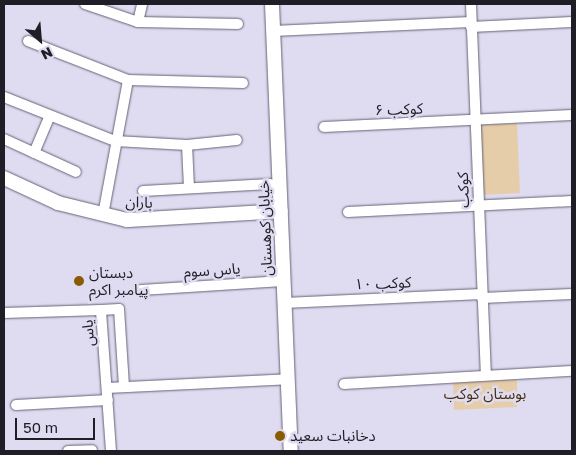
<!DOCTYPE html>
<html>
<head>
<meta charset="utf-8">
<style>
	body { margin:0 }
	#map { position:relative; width:576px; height:455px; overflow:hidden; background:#dfdbf1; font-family:"Golos Text","Noto Sans Arabic",sans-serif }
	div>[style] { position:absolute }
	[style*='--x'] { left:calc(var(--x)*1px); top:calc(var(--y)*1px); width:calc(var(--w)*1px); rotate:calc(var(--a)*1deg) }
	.green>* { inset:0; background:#e6cdaa }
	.roads { filter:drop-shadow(0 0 1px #666275) drop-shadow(0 0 1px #666275) }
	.street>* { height:10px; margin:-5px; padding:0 5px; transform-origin:5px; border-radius:5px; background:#fff }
	.secondary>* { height:14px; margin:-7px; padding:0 7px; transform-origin:7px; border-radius:7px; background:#fff }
	.dots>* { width:14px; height:14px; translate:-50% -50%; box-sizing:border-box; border:2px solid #dfdbf1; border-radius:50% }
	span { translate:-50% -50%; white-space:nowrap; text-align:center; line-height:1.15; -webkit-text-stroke:5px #dfdbf1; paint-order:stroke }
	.street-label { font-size:15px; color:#1f1d25 }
	.poi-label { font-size:15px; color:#1f1d25 }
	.left { translate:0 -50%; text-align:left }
	.park-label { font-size:15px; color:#47310f }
	.frame { position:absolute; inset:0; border:5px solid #1f1d25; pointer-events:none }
	.north { position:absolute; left:15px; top:15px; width:50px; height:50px; -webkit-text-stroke:4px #dfdbf1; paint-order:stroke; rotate:153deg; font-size:14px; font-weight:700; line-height:20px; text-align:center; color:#1f1d25 }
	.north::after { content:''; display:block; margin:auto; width:18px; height:22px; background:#1f1d25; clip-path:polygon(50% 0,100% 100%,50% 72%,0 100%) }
	.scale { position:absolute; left:15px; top:418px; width:80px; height:22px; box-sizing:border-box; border:2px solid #1f1d25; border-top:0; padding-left:6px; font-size:15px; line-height:18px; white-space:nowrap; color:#1f1d25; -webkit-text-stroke:4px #dfdbf1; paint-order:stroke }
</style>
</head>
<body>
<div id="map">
	<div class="green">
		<div style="clip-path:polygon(517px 123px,520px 193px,482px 195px,479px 125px)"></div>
		<div style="clip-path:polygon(517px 377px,517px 407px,454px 410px,453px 380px)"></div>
	</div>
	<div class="roads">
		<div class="street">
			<div style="--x:85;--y:4;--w:56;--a:18.8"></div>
			<div style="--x:138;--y:22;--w:100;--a:1.1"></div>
			<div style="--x:471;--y:4;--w:371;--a:87.7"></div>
			<div style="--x:138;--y:22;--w:18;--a:-77"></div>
			<div style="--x:471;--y:27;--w:101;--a:-2.8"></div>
			<div style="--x:273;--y:31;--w:198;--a:-2.6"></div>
			<div style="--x:28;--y:41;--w:107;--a:21.3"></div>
			<div style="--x:128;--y:80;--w:115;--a:1.5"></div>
			<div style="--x:4;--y:97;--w:119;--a:21.6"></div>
			<div style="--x:115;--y:141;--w:72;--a:3.2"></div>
			<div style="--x:187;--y:145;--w:50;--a:-5.7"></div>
			<div style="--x:324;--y:127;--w:248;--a:-2.8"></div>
			<div style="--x:4;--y:139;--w:79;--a:24.6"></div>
			<div style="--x:187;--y:145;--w:43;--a:87.3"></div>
			<div style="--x:34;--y:153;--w:38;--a:-67"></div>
			<div style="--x:143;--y:191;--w:127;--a:-3.2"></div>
			<div style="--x:348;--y:212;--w:224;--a:-2.8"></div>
			<div style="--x:103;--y:215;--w:137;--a:-79.5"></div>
			<div style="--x:141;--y:290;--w:142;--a:-3.6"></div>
			<div style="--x:482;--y:298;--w:90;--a:-2.5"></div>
			<div style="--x:284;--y:303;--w:198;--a:-2.6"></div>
			<div style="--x:4;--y:313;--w:97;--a:-1.8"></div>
			<div style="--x:344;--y:384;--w:228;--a:-3.3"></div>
			<div style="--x:107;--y:388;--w:181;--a:-2.8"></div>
			<div style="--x:16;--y:405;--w:92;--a:-3.1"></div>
			<div style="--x:68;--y:451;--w:24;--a:-2"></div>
			<div style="--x:111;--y:451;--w:141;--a:-94.1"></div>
			<div style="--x:101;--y:310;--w:18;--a:-3"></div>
			<div style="--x:119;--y:309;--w:78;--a:86.3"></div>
		</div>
		<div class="secondary">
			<div style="--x:272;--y:4;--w:447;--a:87.6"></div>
			<div style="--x:4;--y:178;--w:60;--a:24.8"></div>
			<div style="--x:58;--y:203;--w:71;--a:13.8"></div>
			<div style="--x:127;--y:220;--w:154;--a:-3.3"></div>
		</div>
	</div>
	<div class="dots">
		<div style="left:79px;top:281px;background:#8a5c01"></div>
		<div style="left:280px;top:436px;background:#8a5c01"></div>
	</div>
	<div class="street-label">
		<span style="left:399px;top:109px;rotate:-2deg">کوکب ۶</span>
		<span style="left:463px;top:190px;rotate:-92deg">کوکب</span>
		<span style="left:139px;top:202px;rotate:2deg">باران</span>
		<span style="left:265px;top:228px;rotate:-92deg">خیابان کوهستان</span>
		<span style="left:212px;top:270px;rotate:-4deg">یاس سوم</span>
		<span style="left:383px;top:283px;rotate:-2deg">کوکب ۱۰</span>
		<span style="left:88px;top:333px;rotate:-94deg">یاس</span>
	</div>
	<div class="poi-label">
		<span class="left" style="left:89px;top:281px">دبستان<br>پیامبر اکرم</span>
		<span class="left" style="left:290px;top:436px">دخانبات سعید</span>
	</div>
	<div class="park-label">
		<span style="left:485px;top:394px">بوستان کوکب</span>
	</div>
	<div class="frame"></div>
	<div class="north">N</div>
	<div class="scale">50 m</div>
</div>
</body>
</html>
